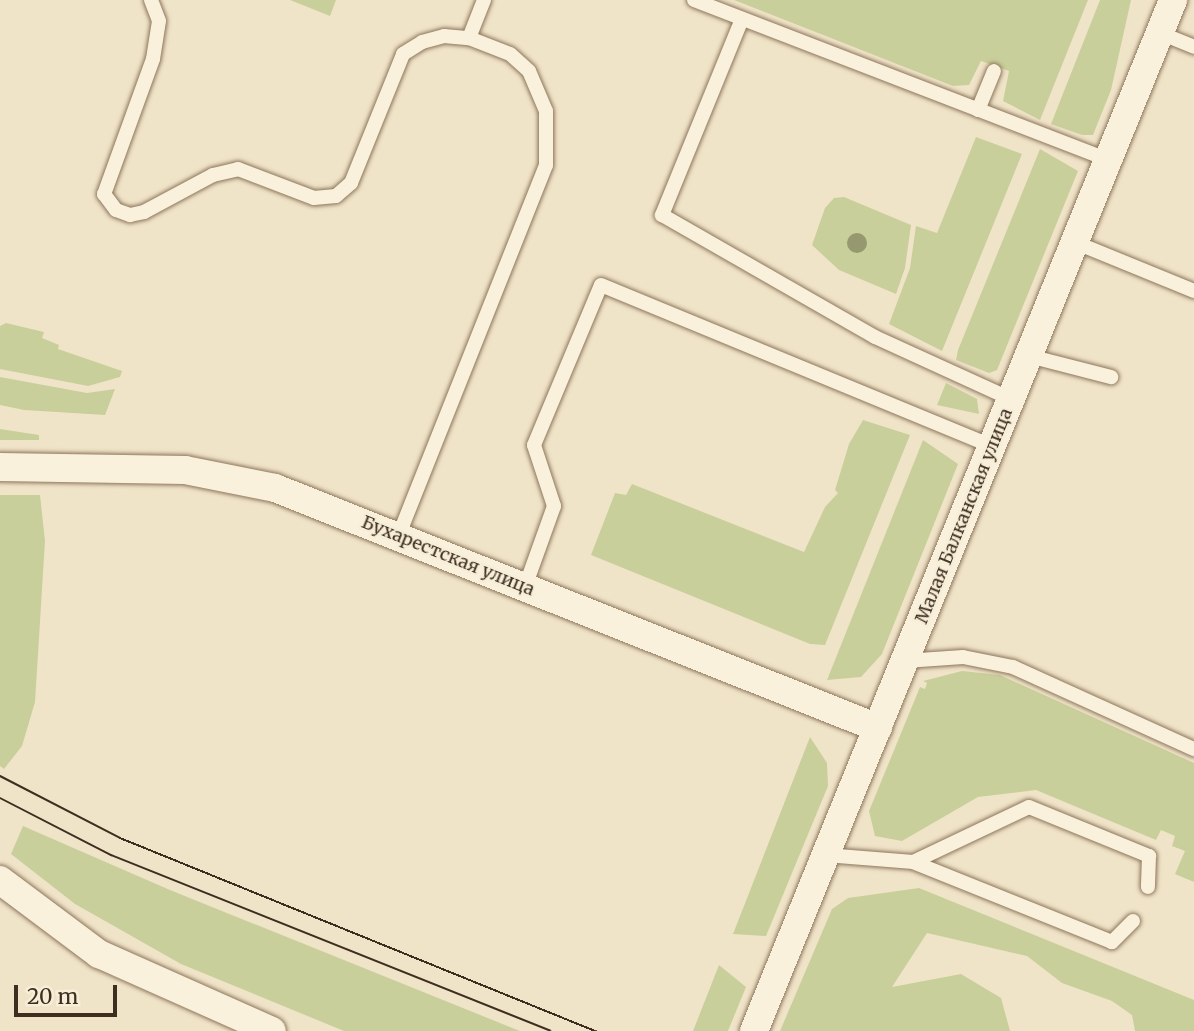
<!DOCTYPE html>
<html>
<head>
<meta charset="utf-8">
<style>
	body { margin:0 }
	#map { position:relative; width:1194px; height:1031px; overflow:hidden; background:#f0e4c8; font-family:Merriweather,serif }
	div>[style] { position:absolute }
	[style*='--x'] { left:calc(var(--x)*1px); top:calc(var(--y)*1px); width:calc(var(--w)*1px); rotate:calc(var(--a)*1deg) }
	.green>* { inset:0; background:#c9cf9b }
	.roads { filter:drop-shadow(0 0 2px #8d765c) drop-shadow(0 0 2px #8d765c) }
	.service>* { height:14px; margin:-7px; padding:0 7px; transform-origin:7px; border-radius:7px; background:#faf1dc }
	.minor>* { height:28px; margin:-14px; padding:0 14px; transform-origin:14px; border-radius:14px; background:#faf1dc }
	.tram>* { height:2px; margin:-1px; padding:0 1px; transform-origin:1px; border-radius:1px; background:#3d2e20 }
	.trees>* { width:20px; height:20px; margin:-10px; border-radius:50%; background:#96986f }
	span { translate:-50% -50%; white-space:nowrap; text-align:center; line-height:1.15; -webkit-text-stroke:5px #f7eed8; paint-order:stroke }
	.street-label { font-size:18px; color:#3d2e20 }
	.scale { position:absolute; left:14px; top:985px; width:103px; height:32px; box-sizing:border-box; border:4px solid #3d2e20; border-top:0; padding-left:9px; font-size:21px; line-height:24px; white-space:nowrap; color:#3d2e20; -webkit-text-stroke:5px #f7eed8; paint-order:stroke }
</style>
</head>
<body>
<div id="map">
	<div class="green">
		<div style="clip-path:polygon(290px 0,336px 0,330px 16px)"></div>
		<div style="clip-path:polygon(734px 0,1088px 0,1040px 120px,1003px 101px,1009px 71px,981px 61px,969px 85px,953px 86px)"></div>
		<div style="clip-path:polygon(1100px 0,1131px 0,1111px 90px,1093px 135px,1082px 135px,1051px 124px)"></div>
		<div style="clip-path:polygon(976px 137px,1022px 154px,942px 351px,889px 324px,910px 268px,916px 226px,937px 233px)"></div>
		<div style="clip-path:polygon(1040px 149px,1078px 171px,997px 370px,989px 373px,956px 360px,958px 350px)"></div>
		<div style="clip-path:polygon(844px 197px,911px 225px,905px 268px,896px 294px,839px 270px,812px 245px,825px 208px,834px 198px)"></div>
		<div style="clip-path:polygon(6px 323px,44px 332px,42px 338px,59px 345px,58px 349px,122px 371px,120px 377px,88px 386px,0 369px,0 326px)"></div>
		<div style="clip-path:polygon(0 377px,87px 393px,115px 389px,105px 415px,24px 410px,0 405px)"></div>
		<div style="clip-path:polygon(946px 383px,977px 399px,979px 414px,937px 405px)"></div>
		<div style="clip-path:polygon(863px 420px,910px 435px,825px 645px,810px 644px,591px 555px,615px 493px,626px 495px,632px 484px,804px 552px,825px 507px,838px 493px,835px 490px,849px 444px)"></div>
		<div style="clip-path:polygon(0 429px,39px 435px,39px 440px,0 440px)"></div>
		<div style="clip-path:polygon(923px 440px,958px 464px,882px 654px,861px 677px,827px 680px)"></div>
		<div style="clip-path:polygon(0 495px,40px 495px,45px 541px,35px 702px,22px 746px,4px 769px,0 766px)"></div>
		<div style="clip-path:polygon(962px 671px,1000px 675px,1194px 763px,1194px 882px,1175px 874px,1185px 851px,1172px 846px,1175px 836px,1161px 830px,1156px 840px,1036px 790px,978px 797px,902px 841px,875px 836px,869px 811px,920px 687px,925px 689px,927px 683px,923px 681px)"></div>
		<div style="clip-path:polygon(810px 737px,827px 763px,828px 786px,766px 936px,733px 934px)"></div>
		<div style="clip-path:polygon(23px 826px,170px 890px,520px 1031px,344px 1031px,181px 964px,75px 904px,11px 854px)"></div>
		<div style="clip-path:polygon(919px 888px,1194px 1000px,1194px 1031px,1135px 1031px,1132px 1015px,1112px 1001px,1062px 983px,1027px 956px,927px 933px,892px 987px,961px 974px,1001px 998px,1010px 1031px,780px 1031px,832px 909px,848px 898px)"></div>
		<div style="clip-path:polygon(719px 965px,746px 987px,728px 1031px,693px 1031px)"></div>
	</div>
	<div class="roads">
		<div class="service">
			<div style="--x:151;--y:0;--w:22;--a:69"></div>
			<div style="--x:159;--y:21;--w:38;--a:99"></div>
			<div style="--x:153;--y:59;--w:144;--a:109.9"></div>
			<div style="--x:104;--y:194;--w:20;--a:53"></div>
			<div style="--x:116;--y:210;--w:15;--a:20"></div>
			<div style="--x:130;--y:215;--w:14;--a:-12"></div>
			<div style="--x:144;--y:212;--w:78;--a:-28.2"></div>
			<div style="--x:213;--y:175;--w:26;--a:-13"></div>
			<div style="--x:238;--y:169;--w:81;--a:20.9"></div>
			<div style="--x:314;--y:198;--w:22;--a:-5"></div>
			<div style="--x:336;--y:196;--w:20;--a:-41"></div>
			<div style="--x:351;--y:183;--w:139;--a:-68"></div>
			<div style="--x:403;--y:54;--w:22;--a:-32"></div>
			<div style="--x:422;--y:42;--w:23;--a:-15"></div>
			<div style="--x:444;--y:36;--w:25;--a:5"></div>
			<div style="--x:694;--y:0;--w:444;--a:21.1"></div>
			<div style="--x:742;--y:19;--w:212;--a:112.2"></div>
			<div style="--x:662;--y:215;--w:245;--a:29.8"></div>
			<div style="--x:875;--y:337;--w:149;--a:24.5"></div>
			<div style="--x:1160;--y:33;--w:37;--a:22"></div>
			<div style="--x:978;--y:110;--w:42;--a:-67.7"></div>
			<div style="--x:1074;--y:242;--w:130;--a:22.2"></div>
			<div style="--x:1029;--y:356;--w:85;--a:14.4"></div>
			<div style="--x:398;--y:537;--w:400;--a:-68.3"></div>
			<div style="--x:546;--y:165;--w:54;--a:-90"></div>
			<div style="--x:546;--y:111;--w:43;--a:-113"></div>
			<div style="--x:529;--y:71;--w:25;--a:-138"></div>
			<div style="--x:510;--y:54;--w:44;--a:-158.7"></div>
			<div style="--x:469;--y:38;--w:41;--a:-68.5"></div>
			<div style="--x:525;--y:587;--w:86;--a:-70.3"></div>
			<div style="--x:554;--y:506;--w:64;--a:-108.2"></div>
			<div style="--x:534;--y:445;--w:173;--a:-67.3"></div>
			<div style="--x:601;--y:285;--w:423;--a:22.4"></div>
			<div style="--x:905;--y:661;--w:58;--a:-3.9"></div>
			<div style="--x:963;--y:657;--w:51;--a:11.3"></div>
			<div style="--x:1013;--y:667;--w:199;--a:24.4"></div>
			<div style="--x:826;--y:855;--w:87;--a:4.6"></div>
			<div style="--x:1133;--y:921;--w:30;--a:135"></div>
			<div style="--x:1112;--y:942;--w:214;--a:-158.1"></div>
			<div style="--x:913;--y:862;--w:128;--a:-25.4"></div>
			<div style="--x:1029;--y:807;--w:130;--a:22.2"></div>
			<div style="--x:1149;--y:856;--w:31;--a:92"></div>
		</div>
		<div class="minor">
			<div style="--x:0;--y:467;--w:185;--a:0.9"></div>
			<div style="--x:185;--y:470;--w:92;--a:11.3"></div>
			<div style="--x:275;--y:488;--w:649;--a:21.7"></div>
			<div style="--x:0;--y:880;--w:124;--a:36.8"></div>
			<div style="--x:99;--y:954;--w:189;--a:24"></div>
			<div style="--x:754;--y:1031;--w:1113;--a:-67.88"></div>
		</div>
	</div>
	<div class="tram">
		<div style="--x:0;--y:776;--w:135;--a:27.3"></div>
		<div style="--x:120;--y:838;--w:513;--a:22.11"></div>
		<div style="--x:0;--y:798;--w:125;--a:27.2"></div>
		<div style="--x:111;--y:855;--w:473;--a:21.8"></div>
	</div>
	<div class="trees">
		<div style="left:857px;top:243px"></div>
	</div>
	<div class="street-label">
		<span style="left:964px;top:516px;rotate:-68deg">Малая Балканская улица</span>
		<span style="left:448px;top:556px;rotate:22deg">Бухарестская улица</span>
	</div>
	<div class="scale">20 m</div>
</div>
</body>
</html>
